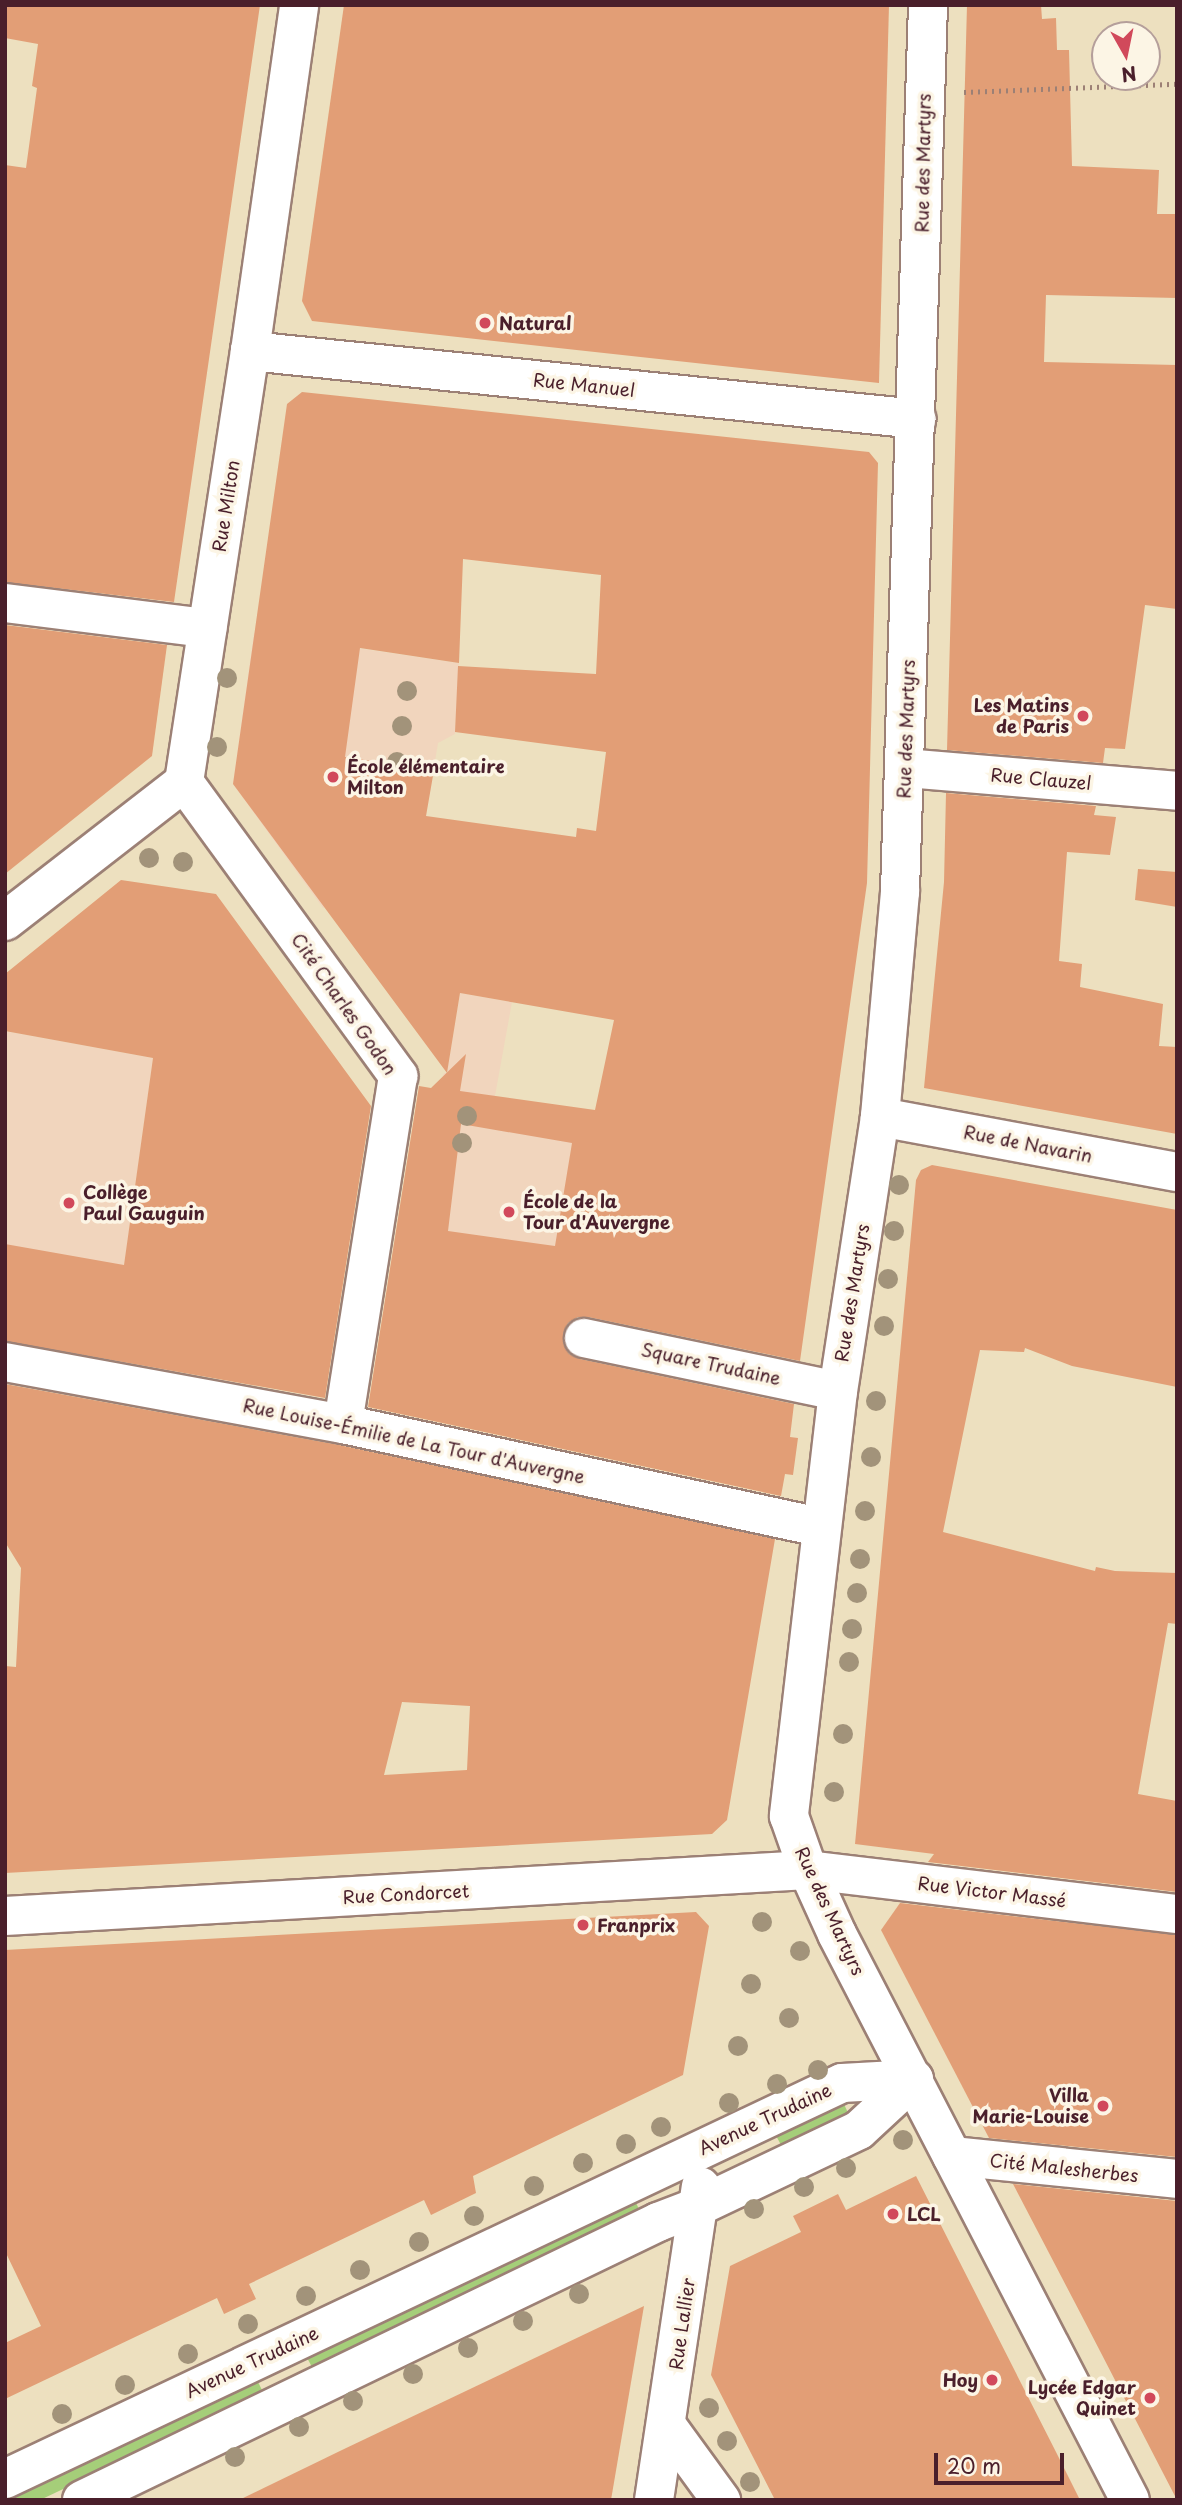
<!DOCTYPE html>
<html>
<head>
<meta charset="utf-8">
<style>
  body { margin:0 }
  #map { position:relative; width:1182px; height:2505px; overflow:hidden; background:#ede0bf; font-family:"Playpen Sans",sans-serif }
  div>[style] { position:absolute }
  .built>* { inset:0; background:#f1d5bd }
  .green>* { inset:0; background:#a5ce79 }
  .building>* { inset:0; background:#e29e76 }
  .path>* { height:4.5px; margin-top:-2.25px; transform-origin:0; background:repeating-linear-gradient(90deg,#9c8075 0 2px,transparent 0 7px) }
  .roads { filter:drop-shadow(2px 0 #9c8075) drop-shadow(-2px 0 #9c8075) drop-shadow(0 2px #9c8075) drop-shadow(0 -2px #9c8075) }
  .minor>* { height:38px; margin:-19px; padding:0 19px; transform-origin:19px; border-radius:19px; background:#fff }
  .trees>* { width:20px; height:20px; margin:-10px; border-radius:50%; background:#a2937a }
  .dots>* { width:19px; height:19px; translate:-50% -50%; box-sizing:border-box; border:4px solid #fcf5e5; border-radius:50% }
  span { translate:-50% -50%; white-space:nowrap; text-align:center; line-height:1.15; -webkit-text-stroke:7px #fcf5e5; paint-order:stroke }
  .street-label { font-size:18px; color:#4a1f2b }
  .poi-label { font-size:18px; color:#4a1f2b; font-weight:700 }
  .left { translate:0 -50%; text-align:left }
  .right { translate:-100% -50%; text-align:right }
  .frame { position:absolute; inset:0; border:7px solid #4a1f2b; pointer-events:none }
  .north { position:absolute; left:1091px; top:21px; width:70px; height:70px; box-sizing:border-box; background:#fcf5e5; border:2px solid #b59f9b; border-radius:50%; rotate:171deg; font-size:19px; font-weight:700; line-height:28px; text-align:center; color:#4a1f2b }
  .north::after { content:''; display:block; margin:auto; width:24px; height:32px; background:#d1495b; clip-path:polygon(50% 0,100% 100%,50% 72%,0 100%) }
  .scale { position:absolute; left:934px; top:2453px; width:130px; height:32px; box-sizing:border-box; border:4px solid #4a1f2b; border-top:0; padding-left:9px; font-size:21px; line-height:24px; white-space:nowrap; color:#4a1f2b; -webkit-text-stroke:5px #fcf5e5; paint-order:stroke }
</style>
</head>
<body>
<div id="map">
  <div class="built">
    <div style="clip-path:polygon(254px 633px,459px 663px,455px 734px,438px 743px,426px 816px,356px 885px,323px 908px,233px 784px)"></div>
    <div style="clip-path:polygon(460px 993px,512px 1002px,495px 1096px,572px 1143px,536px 1394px,415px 1411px,440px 1086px,444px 1073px,447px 1073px)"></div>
    <div style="clip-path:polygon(5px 1031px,153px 1058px,113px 1347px,5px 1328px)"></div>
  </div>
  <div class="green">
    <div style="clip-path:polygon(840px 2095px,848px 2113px,781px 2145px,772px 2128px)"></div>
    <div style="clip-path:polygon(632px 2195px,641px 2213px,313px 2369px,304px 2352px)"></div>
    <div style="clip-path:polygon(255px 2376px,264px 2394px,40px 2500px,5px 2500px,5px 2494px)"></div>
  </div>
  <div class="building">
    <div style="clip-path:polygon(5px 5px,260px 5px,174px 602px,5px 582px,5px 165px,26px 168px,37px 88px,32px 86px,38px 44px,5px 38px)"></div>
    <div style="clip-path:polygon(344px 5px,889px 5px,879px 383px,312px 321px,302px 301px)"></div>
    <div style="clip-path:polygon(967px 5px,1041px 5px,1042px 19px,1056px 18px,1057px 50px,1069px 50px,1072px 166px,1159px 170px,1157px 214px,1177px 214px,1177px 298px,1046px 295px,1044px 362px,1177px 365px,1177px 609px,1145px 605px,1125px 749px,1105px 748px,1103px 763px,947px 750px)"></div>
    <div style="clip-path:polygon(evenodd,302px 392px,869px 452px,878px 463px,867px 883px,800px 1361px,588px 1317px,578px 1317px,568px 1323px,563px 1334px,564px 1345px,569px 1354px,580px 1359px,794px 1404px,790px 1437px,798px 1438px,793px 1475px,785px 1474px,781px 1496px,368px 1407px,419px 1086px,431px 1088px,466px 1054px,460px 1091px,595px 1110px,614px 1020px,460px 993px,447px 1073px,233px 784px,287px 404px,302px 392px,463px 559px,601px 575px,596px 674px,458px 666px,455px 732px,606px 752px,596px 831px,577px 828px,576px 837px,426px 816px,434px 770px,345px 757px,360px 648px,459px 663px,463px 559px,302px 392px,461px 1124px,572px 1143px,555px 1246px,448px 1231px,461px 1124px)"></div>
    <div style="clip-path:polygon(5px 625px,167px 645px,152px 756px,5px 874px)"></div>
    <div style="clip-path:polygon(946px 793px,1096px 806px,1094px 815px,1116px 817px,1110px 855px,1067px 852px,1059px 961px,1082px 964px,1080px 987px,1163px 1004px,1159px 1046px,1177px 1047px,1177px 1134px,924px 1088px,944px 882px)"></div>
    <div style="clip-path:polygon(1138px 869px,1177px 872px,1177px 907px,1135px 900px)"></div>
    <div style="clip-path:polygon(121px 880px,216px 894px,371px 1106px,325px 1398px,5px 1341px,5px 1244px,124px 1265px,153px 1058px,5px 1031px,5px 974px)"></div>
    <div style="clip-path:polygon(932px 1165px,1177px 1210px,1177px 1387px,1072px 1366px,1025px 1348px,1024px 1352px,980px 1350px,943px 1532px,1095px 1571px,1096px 1567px,1115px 1571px,1177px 1573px,1177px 1624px,1168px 1623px,1138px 1794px,1177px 1801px,1177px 1892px,928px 1862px,934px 1854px,855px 1844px,916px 1180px,921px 1170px)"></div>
    <div style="clip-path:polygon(evenodd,5px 1384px,339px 1445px,775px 1539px,727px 1820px,712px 1834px,5px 1873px,5px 1666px,16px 1667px,21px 1568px,5px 1542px,5px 1384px,402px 1702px,470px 1706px,467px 1770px,384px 1775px,402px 1702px)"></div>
    <div style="clip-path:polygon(900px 1903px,1177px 1935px,1177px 2157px,989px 2138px,881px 1930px)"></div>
    <div style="clip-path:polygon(696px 1912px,709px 1926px,683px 2075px,473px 2176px,476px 2193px,431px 2215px,424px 2200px,249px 2284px,256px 2299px,224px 2314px,217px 2298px,5px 2399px,5px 2343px,41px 2326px,5px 2251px,5px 1950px)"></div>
    <div style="clip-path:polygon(916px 2176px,1056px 2452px,1080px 2500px,775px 2500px,711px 2375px,730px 2266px,801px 2232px,793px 2216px,838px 2194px,846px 2210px)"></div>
    <div style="clip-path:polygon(1013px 2184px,1177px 2201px,1177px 2500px,1085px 2322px)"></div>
    <div style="clip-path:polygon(644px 2306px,611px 2500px,239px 2500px,342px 2450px)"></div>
  </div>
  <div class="path">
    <div style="left:964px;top:92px;width:213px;rotate:-2.2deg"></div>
  </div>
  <div class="roads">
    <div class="minor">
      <div style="left:928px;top:5px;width:887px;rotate:91.81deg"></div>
      <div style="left:900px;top:892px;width:226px;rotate:95.1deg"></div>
      <div style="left:880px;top:1117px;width:277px;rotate:98.7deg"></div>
      <div style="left:838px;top:1391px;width:428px;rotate:96.6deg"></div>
      <div style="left:789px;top:1816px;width:57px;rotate:70.6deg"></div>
      <div style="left:808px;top:1870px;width:70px;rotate:65.6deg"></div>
      <div style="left:837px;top:1934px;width:637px;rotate:62.63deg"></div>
      <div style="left:250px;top:351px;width:670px;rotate:5.82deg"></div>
      <div style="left:5px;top:603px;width:204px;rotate:7.1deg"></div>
      <div style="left:905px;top:768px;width:273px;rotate:4.8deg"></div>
      <div style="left:184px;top:782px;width:364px;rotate:53.9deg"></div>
      <div style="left:398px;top:1076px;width:352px;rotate:99deg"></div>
      <div style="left:5px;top:921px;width:227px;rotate:-37.8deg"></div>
      <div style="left:184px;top:782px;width:436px;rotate:-81.3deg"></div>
      <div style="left:250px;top:351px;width:349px;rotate:-81.9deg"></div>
      <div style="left:880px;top:1117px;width:302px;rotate:10.5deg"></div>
      <div style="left:584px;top:1338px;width:259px;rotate:11.8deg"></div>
      <div style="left:5px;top:1362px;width:344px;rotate:10.4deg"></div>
      <div style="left:343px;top:1424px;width:489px;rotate:12.2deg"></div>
      <div style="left:5px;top:1916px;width:804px;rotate:-3.28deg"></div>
      <div style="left:808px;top:1870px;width:372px;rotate:6.8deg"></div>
      <div style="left:952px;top:2156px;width:226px;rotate:5.8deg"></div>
      <div style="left:667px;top:2426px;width:92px;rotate:53.9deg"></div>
      <div style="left:5px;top:2479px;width:926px;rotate:-25.32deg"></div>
      <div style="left:842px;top:2083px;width:72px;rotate:-3.2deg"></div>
      <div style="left:82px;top:2500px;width:640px;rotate:-25.76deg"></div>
      <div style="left:658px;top:2222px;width:42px;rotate:-21deg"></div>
      <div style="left:697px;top:2207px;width:179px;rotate:-25.4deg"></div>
      <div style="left:859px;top:2130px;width:75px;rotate:-42.8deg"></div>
      <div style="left:654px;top:2500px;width:317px;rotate:-81.5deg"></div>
    </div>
  </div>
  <div class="trees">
    <div style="left:227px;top:678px"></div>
    <div style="left:407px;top:691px"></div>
    <div style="left:402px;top:726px"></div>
    <div style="left:217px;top:747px"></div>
    <div style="left:397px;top:762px"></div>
    <div style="left:149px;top:858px"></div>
    <div style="left:183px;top:862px"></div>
    <div style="left:467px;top:1116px"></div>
    <div style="left:462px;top:1143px"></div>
    <div style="left:899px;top:1185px"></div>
    <div style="left:894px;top:1231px"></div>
    <div style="left:888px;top:1279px"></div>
    <div style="left:884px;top:1326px"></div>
    <div style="left:876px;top:1401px"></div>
    <div style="left:871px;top:1457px"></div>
    <div style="left:865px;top:1511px"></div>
    <div style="left:860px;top:1559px"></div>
    <div style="left:857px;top:1593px"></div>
    <div style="left:852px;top:1629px"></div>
    <div style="left:849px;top:1662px"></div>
    <div style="left:843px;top:1734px"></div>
    <div style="left:834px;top:1792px"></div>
    <div style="left:762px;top:1922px"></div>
    <div style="left:800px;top:1951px"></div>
    <div style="left:751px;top:1984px"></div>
    <div style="left:789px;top:2018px"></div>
    <div style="left:738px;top:2046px"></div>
    <div style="left:818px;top:2070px"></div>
    <div style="left:777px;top:2084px"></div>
    <div style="left:729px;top:2103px"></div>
    <div style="left:661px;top:2127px"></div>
    <div style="left:903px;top:2140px"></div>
    <div style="left:626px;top:2144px"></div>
    <div style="left:583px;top:2163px"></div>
    <div style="left:846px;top:2168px"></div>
    <div style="left:534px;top:2186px"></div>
    <div style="left:804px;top:2187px"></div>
    <div style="left:754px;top:2209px"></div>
    <div style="left:474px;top:2216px"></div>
    <div style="left:419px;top:2242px"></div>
    <div style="left:360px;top:2270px"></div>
    <div style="left:579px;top:2294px"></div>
    <div style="left:306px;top:2296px"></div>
    <div style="left:523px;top:2321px"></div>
    <div style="left:248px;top:2324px"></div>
    <div style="left:468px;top:2348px"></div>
    <div style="left:188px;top:2354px"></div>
    <div style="left:413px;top:2374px"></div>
    <div style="left:125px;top:2385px"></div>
    <div style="left:353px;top:2401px"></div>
    <div style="left:709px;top:2408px"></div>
    <div style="left:62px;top:2414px"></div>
    <div style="left:299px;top:2427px"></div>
    <div style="left:727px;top:2441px"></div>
    <div style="left:235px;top:2457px"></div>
    <div style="left:750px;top:2482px"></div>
  </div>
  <div class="dots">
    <div style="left:485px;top:323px;background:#d1495b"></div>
    <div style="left:1083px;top:716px;background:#d1495b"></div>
    <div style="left:333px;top:777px;background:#d1495b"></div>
    <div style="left:69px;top:1203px;background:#d1495b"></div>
    <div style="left:509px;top:1212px;background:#d1495b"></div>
    <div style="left:583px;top:1925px;background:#d1495b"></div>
    <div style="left:1103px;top:2106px;background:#d1495b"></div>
    <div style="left:893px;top:2214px;background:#d1495b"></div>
    <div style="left:992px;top:2380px;background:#d1495b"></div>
    <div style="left:1150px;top:2398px;background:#d1495b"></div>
  </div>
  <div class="street-label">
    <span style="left:923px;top:163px;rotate:-89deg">Rue des Martyrs</span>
    <span style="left:584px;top:385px;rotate:6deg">Rue Manuel</span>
    <span style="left:226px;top:506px;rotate:-81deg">Rue Milton</span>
    <span style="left:906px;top:729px;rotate:-88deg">Rue des Martyrs</span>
    <span style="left:1041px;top:779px;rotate:5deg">Rue Clauzel</span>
    <span style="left:344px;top:1004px;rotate:55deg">Cité Charles Godon</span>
    <span style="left:1028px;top:1144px;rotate:11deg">Rue de Navarin</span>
    <span style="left:852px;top:1293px;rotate:-81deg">Rue des Martyrs</span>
    <span style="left:711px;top:1364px;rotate:12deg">Square Trudaine</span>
    <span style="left:414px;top:1441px;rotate:12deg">Rue Louise-Émilie de La Tour d'Auvergne</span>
    <span style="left:992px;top:1892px;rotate:7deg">Rue Victor Massé</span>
    <span style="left:406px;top:1894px;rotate:-3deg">Rue Condorcet</span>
    <span style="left:830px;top:1911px;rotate:65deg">Rue des Martyrs</span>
    <span style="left:765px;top:2119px;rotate:-25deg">Avenue Trudaine</span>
    <span style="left:1064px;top:2168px;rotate:6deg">Cité Malesherbes</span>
    <span style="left:682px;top:2324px;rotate:-82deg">Rue Lallier</span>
    <span style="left:252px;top:2362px;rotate:-25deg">Avenue Trudaine</span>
  </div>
  <div class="poi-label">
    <span class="left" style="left:499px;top:323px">Natural</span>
    <span class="right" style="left:1069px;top:716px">Les Matins<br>de Paris</span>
    <span class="left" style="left:347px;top:777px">École élémentaire<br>Milton</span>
    <span class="left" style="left:83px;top:1203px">Collège<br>Paul Gauguin</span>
    <span class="left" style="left:523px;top:1212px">École de la<br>Tour d'Auvergne</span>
    <span class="left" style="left:597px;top:1925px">Franprix</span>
    <span class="right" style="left:1089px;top:2106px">Villa<br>Marie-Louise</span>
    <span class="left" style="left:907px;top:2214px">LCL</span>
    <span class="right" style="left:978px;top:2380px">Hoy</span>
    <span class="right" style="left:1136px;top:2398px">Lycée Edgar<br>Quinet</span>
  </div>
  <div class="frame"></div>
  <div class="north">N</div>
  <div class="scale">20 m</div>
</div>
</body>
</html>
